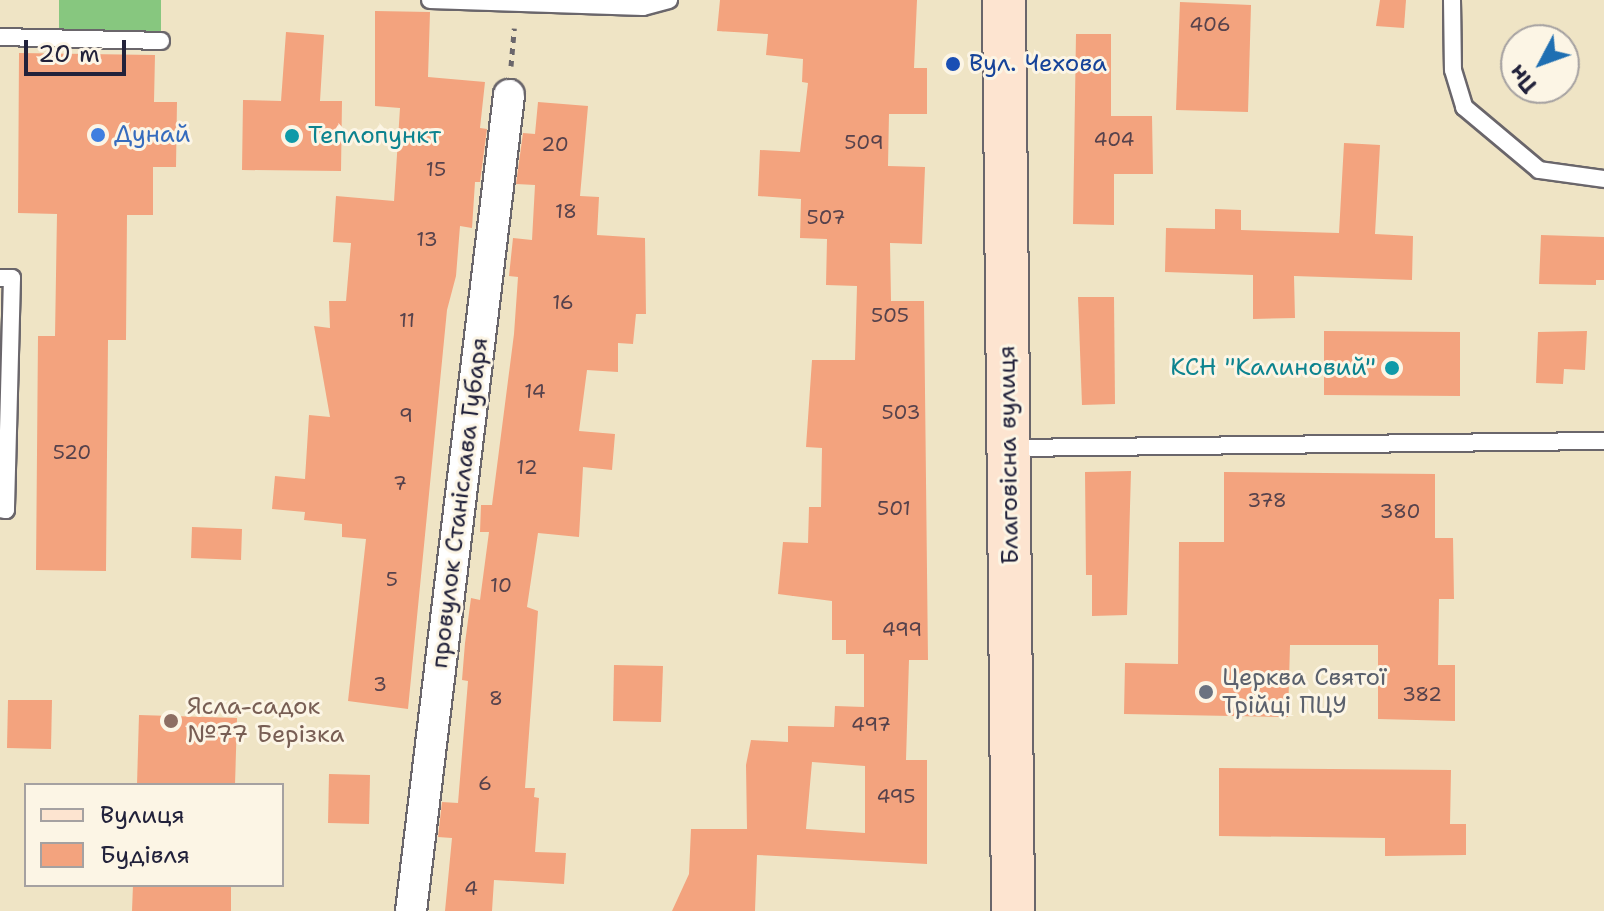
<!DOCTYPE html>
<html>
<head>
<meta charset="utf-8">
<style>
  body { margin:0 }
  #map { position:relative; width:1604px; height:911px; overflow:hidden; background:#efe4c5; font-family:"Shantell Sans",sans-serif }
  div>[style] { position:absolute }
  .green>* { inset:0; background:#87c77f }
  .building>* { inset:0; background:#f3a37e }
  .path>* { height:5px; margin-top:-2.5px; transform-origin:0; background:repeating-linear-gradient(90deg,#6a666b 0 6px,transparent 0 12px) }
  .roads { filter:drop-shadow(2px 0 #6a666b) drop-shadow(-2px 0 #6a666b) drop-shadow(0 2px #6a666b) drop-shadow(0 -2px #6a666b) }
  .lane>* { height:16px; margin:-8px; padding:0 8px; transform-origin:8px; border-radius:8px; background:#fff }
  .street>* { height:30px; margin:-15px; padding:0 15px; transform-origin:15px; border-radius:15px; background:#fff }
  .secondary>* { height:42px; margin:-21px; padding:0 21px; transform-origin:21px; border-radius:21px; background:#fde4d0 }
  .dots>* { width:22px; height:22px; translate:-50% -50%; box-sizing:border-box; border:4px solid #fcf5e5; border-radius:50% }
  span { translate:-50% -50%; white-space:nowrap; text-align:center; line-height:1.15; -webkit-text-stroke:6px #fcf5e5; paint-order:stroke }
  .number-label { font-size:20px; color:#56424c }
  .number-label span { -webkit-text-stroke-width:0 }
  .transit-label { font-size:24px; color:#164399 }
  .left { translate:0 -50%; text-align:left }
  .shop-label { font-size:24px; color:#366cbe }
  .culture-label { font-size:24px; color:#0d838f }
  .right { translate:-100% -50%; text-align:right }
  .street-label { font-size:24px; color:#22223b }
  .worship-label { font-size:24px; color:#5b616d }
  .education-label { font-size:24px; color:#785e54 }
  .legend { position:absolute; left:24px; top:783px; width:260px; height:104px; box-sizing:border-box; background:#fcf5e5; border:2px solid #a5a1a1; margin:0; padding:10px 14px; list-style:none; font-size:24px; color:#22223b }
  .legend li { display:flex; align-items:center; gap:16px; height:40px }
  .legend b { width:40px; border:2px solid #a5a1a1 }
  .north { position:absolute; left:1500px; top:24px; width:80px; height:80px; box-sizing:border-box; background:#fcf5e5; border:2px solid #a5a1a1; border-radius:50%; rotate:229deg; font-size:22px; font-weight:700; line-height:32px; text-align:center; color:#22223b }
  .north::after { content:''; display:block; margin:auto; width:28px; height:36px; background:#1f6fb2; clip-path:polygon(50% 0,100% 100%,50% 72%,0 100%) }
  .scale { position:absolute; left:24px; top:40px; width:102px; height:36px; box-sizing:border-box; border:4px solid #22223b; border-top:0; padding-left:10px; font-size:24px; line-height:28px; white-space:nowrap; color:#22223b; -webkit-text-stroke:6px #fcf5e5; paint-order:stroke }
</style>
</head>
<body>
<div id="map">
  <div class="green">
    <div style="clip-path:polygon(59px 0,161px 0,161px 41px,59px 41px)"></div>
  </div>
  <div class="building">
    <div style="clip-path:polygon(evenodd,720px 0,917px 0,914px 68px,927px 68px,927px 114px,889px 114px,888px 166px,925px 167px,922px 244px,890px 243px,891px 301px,924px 301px,928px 660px,909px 660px,906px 760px,927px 760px,927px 864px,757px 855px,755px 911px,672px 911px,689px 874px,691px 829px,747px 829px,746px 765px,751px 740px,788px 742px,788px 726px,834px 727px,835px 706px,864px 707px,864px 654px,846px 654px,846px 640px,832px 640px,832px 601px,778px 594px,783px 542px,808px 543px,809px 507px,821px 507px,822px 448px,806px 447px,812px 360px,855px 360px,857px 286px,826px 285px,827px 239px,800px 238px,801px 199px,758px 196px,760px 150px,800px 152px,808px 83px,802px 82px,803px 59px,766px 55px,768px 34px,717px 31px,720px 0,812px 762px,865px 766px,865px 833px,806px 829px,812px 762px)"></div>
    <div style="clip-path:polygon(1380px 0,1406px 0,1404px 28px,1376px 26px)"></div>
    <div style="clip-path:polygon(1180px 2px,1251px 5px,1248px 112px,1176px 110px)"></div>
    <div style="clip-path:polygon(375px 11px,430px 12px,428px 77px,485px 82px,480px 128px,487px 129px,480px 182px,475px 182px,472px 228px,460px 226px,456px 276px,447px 310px,408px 709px,348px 701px,366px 539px,342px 537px,342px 524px,304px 520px,305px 512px,272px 509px,275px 476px,305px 479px,309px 415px,330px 417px,314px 326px,330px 328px,329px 301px,346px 301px,351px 243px,333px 242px,336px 196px,394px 201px,400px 108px,375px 106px)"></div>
    <div style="clip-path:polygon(286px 32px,324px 35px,320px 101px,342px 101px,341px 171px,242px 170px,243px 100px,281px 101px)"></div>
    <div style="clip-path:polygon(1076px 34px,1111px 34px,1111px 116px,1152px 116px,1153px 174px,1114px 174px,1114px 225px,1073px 224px)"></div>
    <div style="clip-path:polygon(19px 53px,155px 55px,154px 102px,177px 102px,176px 167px,153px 167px,153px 215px,127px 215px,126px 340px,108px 340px,106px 571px,36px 570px,38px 336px,55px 336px,57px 214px,18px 213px)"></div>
    <div style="clip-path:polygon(538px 102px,588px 106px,580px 196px,599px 197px,597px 235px,645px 238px,646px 314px,636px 314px,633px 344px,618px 343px,618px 372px,587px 370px,579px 431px,615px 434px,612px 470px,583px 467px,579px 537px,538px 533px,527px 607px,538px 611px,525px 788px,535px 788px,534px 797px,539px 798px,535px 852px,566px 853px,564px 884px,494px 880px,492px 911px,445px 911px,452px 838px,438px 837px,442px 802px,458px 803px,468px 681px,462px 680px,465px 643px,471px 598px,480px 600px,489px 532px,480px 532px,481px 505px,492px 505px,514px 334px,518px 277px,509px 276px,513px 238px,532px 240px,535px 185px,516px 184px,523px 133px,535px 134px)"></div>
    <div style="clip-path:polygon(1344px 143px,1380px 145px,1375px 234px,1413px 236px,1412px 280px,1294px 276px,1295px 318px,1253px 319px,1253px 275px,1165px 272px,1166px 228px,1215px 229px,1215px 209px,1241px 210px,1241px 230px,1339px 233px)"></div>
    <div style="clip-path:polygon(1541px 235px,1604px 237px,1604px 280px,1596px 280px,1596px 285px,1539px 284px)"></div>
    <div style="clip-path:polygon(1078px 297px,1114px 297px,1115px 404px,1082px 405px)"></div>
    <div style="clip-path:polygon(1324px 331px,1460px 332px,1460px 396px,1324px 395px)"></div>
    <div style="clip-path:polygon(1587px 331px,1585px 370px,1564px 369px,1563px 384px,1536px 383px,1538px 332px)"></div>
    <div style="clip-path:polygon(1131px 471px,1127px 615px,1092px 616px,1092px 575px,1086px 575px,1085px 472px)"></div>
    <div style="clip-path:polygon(1224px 472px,1435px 474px,1435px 538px,1453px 538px,1454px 599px,1439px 599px,1438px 665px,1455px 665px,1455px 721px,1378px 719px,1378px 645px,1290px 645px,1288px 717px,1124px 714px,1125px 663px,1178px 664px,1179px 542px,1224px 542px)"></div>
    <div style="clip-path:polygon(192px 527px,242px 529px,241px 560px,191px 558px)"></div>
    <div style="clip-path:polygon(614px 665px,663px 666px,661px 722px,613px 721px)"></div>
    <div style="clip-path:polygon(8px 700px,52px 700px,51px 749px,7px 748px)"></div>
    <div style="clip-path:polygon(139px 715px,237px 718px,235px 785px,137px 785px)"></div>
    <div style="clip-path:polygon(1219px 768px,1451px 770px,1450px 824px,1466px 824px,1466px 855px,1385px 856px,1385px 838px,1219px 836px)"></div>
    <div style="clip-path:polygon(329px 774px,370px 775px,369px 824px,328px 823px)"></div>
    <div style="clip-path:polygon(133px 885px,231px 885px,231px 911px,132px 911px)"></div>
  </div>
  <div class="path">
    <div style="left:511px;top:66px;width:38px;rotate:-85deg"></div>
  </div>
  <div class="roads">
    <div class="lane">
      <div style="left:430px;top:0;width:213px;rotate:1.9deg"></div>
      <div style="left:643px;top:7px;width:27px;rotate:-15deg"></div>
      <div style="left:1452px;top:0;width:70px;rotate:89.2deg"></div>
      <div style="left:1453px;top:70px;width:39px;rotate:73deg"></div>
      <div style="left:1464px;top:107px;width:98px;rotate:40deg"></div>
      <div style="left:1539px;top:170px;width:66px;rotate:7.9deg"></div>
      <div style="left:0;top:37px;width:161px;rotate:1.4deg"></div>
      <div style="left:0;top:278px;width:12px"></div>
      <div style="left:12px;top:278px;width:232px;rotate:91.5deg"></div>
      <div style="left:6px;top:510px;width:6px;rotate:-171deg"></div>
      <div style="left:1011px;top:448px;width:593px;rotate:-0.68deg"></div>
    </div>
    <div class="street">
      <div style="left:411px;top:911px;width:822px;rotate:-83.15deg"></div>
    </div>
    <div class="secondary">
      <div style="left:1004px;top:0;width:911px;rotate:89.43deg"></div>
    </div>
  </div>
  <div class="dots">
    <div style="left:953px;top:64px;background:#1a4fb4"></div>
    <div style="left:98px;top:135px;background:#3f7fe0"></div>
    <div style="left:292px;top:136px;background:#0f9aa8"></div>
    <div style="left:1392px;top:368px;background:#0f9aa8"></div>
    <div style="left:1206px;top:692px;background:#6b7280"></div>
    <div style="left:171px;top:721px;background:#8d6e63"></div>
  </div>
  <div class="number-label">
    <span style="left:1210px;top:24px">406</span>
    <span style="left:1114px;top:139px">404</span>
    <span style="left:864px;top:142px">509</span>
    <span style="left:555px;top:144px">20</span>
    <span style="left:436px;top:169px">15</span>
    <span style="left:566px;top:211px">18</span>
    <span style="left:826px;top:217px">507</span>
    <span style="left:427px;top:239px">13</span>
    <span style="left:563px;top:302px">16</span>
    <span style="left:890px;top:315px">505</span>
    <span style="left:407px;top:320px">11</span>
    <span style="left:535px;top:391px">14</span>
    <span style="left:901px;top:412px">503</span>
    <span style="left:406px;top:415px">9</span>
    <span style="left:72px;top:452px">520</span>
    <span style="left:527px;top:467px">12</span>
    <span style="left:400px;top:483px">7</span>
    <span style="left:1267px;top:500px">378</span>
    <span style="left:894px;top:508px">501</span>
    <span style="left:1400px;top:511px">380</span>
    <span style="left:392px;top:579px">5</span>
    <span style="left:501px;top:585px">10</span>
    <span style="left:902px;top:629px">499</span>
    <span style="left:380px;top:684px">3</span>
    <span style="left:1422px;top:694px">382</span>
    <span style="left:496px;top:698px">8</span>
    <span style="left:871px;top:724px">497</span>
    <span style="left:485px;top:783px">6</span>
    <span style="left:896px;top:796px">495</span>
    <span style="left:471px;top:888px">4</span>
  </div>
  <div class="transit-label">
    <span class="left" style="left:969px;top:64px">Вул. Чехова</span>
  </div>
  <div class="shop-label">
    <span class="left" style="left:114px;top:135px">Дунай</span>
  </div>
  <div class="culture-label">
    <span class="left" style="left:308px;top:136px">Теплопункт</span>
    <span class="right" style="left:1376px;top:368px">КСН "Калиновий"</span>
  </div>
  <div class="street-label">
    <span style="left:1009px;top:455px;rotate:-91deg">Благовісна вулиця</span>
    <span style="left:460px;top:503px;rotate:-83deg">провулок Станіслава Губаря</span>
  </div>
  <div class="worship-label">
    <span class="left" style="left:1222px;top:692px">Церква Святої<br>Трійці ПЦУ</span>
  </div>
  <div class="education-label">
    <span class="left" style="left:187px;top:721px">Ясла-садок<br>№77 Берізка</span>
  </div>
  <ul class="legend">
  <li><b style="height:10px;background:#fde4d0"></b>Вулиця</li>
  <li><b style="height:22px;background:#f3a37e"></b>Будівля</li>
  </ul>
  <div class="north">Пн</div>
  <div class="scale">20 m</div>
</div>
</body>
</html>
